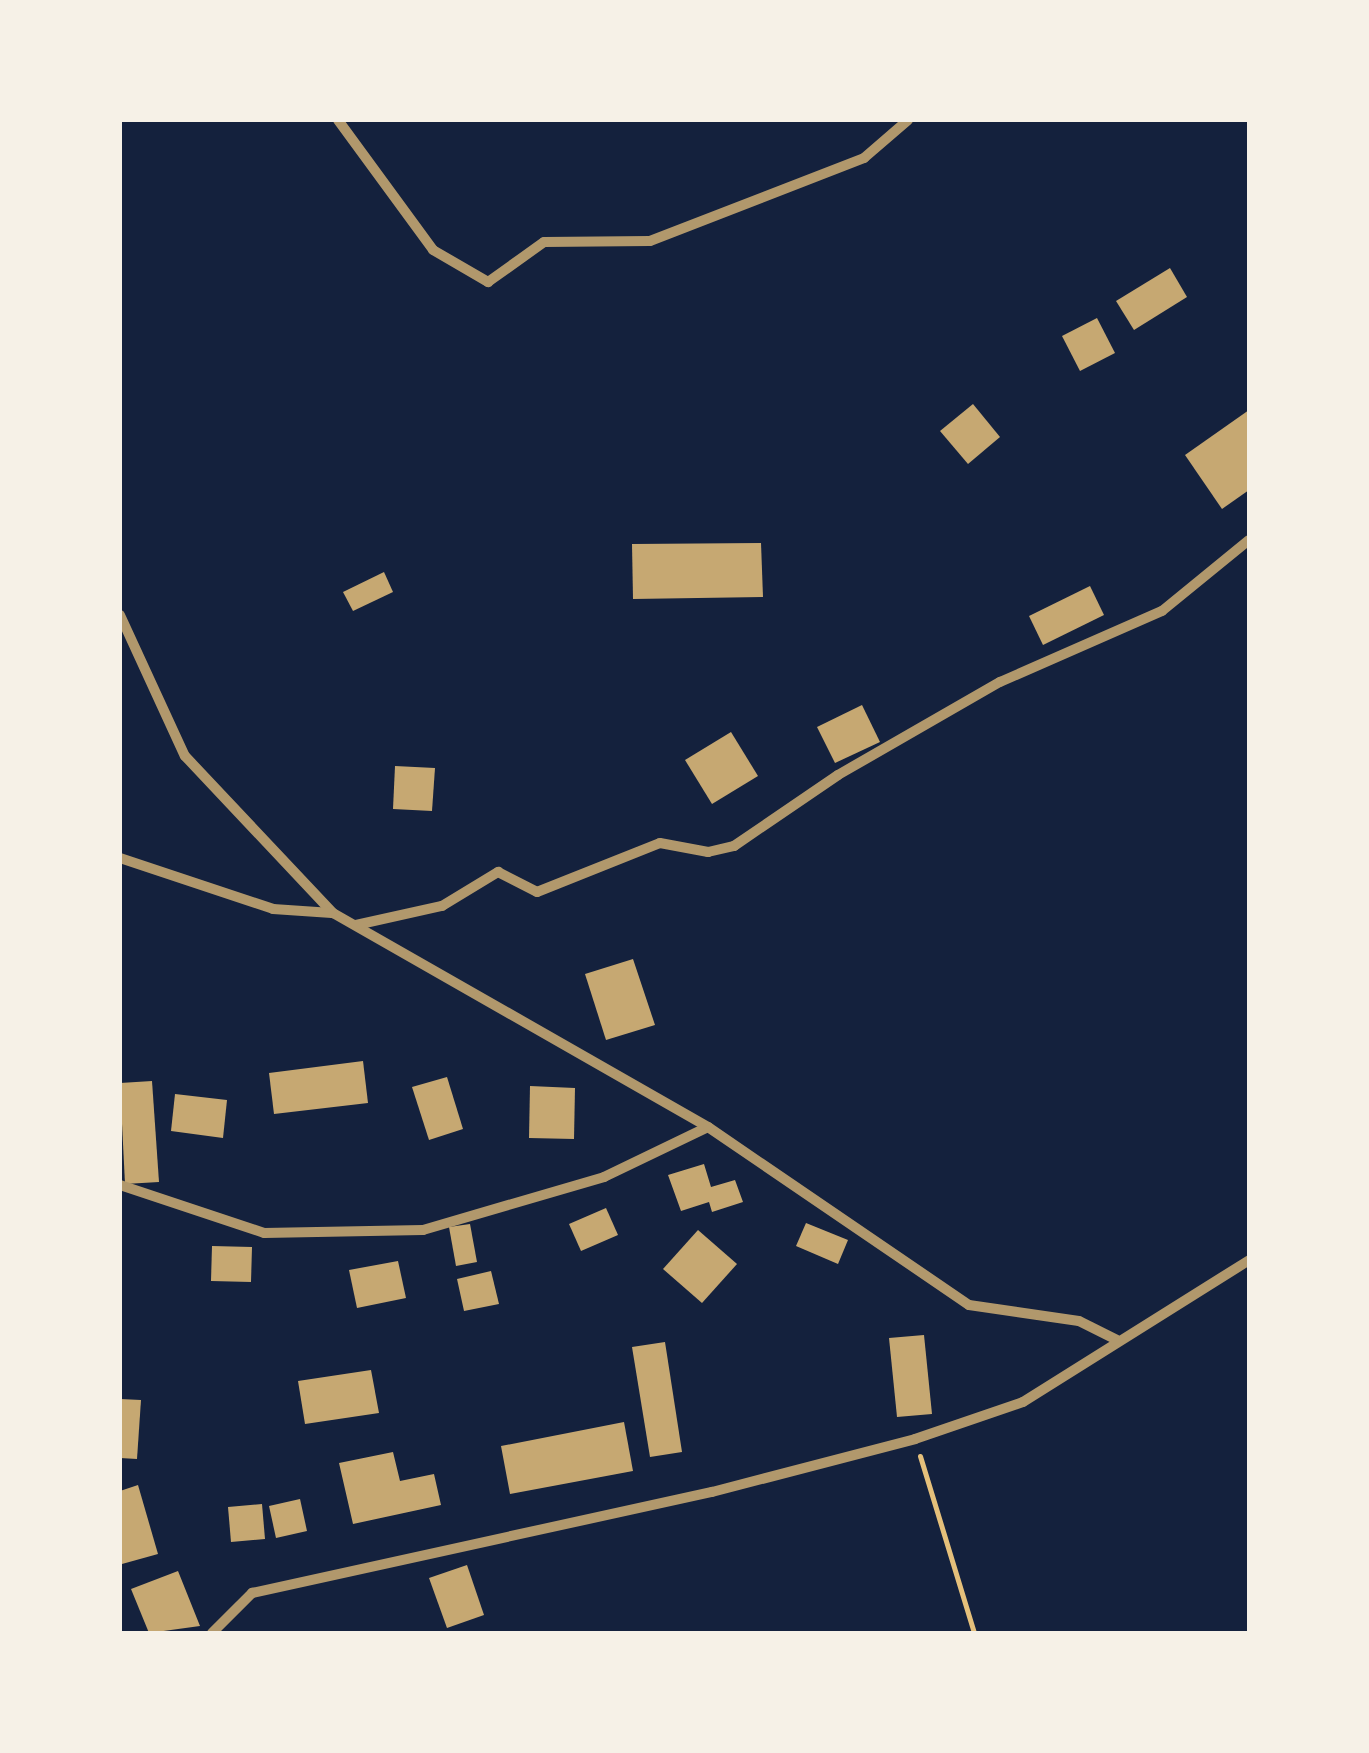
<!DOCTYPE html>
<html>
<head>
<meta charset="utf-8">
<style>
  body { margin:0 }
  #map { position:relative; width:1369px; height:1753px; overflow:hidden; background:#14213d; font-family:Helvetica,sans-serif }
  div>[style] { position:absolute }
  .building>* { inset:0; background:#c6a872 }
  .path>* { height:5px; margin:-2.5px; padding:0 2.5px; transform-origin:2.5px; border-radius:2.5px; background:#e5c07b }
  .minor>* { height:10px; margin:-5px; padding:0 5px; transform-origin:5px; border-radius:5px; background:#b1986c }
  span { translate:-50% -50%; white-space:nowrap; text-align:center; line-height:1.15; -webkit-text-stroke:10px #f6f1e7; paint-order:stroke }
  .frame { position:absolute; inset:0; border:122px solid #f6f1e7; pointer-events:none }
</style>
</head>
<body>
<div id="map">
  <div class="building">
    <div style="clip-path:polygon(1170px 268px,1187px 297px,1134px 330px,1116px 301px)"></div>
    <div style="clip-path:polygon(1097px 318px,1115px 353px,1080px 371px,1062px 336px)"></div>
    <div style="clip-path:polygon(973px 404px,1000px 437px,968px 464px,940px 431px)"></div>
    <div style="clip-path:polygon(1249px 410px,1249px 490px,1222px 509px,1185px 455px)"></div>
    <div style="clip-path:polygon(761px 543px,763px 597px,633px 599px,632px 544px)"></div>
    <div style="clip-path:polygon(384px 572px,393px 592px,353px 611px,343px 592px)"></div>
    <div style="clip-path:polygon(1090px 586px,1104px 615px,1043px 645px,1029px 616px)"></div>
    <div style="clip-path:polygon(862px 705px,880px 742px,835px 763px,817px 727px)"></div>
    <div style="clip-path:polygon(731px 732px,758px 776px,712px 804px,685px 760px)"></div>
    <div style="clip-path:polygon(395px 766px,435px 768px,432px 811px,393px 809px)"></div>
    <div style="clip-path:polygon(633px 959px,655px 1025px,606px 1040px,585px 974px)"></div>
    <div style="clip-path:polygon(363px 1061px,368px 1103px,274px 1114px,269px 1073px)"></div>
    <div style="clip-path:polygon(447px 1077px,463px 1129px,429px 1140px,412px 1087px)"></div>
    <div style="clip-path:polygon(152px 1081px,159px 1182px,125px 1184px,120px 1083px)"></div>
    <div style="clip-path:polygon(530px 1086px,575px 1088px,574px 1139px,529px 1138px)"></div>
    <div style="clip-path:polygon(175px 1094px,227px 1100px,223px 1138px,171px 1131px)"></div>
    <div style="clip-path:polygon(704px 1164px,711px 1187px,735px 1180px,743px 1202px,712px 1212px,709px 1202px,681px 1211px,668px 1175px)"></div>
    <div style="clip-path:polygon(606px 1208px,618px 1235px,581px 1251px,569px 1224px)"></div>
    <div style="clip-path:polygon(806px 1223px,848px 1240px,838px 1264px,796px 1246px)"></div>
    <div style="clip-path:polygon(470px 1224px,477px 1262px,456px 1266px,449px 1227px)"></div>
    <div style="clip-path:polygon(698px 1230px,737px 1264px,702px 1303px,663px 1269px)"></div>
    <div style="clip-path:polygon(212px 1246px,252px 1247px,251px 1282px,211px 1281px)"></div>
    <div style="clip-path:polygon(398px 1261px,406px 1298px,357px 1308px,349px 1270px)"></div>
    <div style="clip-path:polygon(491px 1271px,499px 1304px,464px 1311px,457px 1279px)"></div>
    <div style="clip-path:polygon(924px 1335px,932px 1414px,897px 1417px,889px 1338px)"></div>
    <div style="clip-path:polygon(665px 1342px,682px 1452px,650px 1457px,632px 1347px)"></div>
    <div style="clip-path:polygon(371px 1370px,379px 1413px,305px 1424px,298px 1381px)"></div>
    <div style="clip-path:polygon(120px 1399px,141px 1400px,137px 1459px,120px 1458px)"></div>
    <div style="clip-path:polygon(624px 1422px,633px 1471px,510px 1494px,501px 1446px)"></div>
    <div style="clip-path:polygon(393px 1452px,400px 1481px,434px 1474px,441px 1505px,353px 1524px,339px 1463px)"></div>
    <div style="clip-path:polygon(138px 1485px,158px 1554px,122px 1564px,120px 1491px)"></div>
    <div style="clip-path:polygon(300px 1499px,307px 1531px,276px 1538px,269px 1506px)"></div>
    <div style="clip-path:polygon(262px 1504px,265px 1539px,231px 1542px,228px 1507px)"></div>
    <div style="clip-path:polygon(467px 1565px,484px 1615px,447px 1628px,429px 1578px)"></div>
    <div style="clip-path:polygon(178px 1571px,200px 1626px,149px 1633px,131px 1589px)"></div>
  </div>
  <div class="path">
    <div style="left:920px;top:1456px;width:185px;rotate:73deg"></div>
  </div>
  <div class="minor">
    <div style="left:338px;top:120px;width:161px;rotate:53.8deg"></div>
    <div style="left:433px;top:250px;width:64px;rotate:30.2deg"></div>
    <div style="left:488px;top:282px;width:69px;rotate:-35.5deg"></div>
    <div style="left:544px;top:242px;width:106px;rotate:-0.5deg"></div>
    <div style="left:650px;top:241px;width:230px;rotate:-21.2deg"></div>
    <div style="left:864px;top:158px;width:58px;rotate:-40.8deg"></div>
    <div style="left:120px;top:615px;width:155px;rotate:65.3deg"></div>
    <div style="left:185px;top:756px;width:216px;rotate:46.7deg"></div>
    <div style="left:333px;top:913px;width:432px;rotate:29.7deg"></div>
    <div style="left:120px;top:858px;width:161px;rotate:18.4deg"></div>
    <div style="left:273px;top:909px;width:59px;rotate:3.9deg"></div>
    <div style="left:356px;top:925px;width:88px;rotate:-12.5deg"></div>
    <div style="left:442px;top:906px;width:66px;rotate:-31.3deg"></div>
    <div style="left:498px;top:872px;width:44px;rotate:27.1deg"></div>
    <div style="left:537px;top:892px;width:132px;rotate:-21.7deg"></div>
    <div style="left:660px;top:843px;width:49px;rotate:10.6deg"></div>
    <div style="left:708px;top:852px;width:27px;rotate:-13deg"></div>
    <div style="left:734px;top:846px;width:126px;rotate:-34.3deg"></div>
    <div style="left:838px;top:775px;width:187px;rotate:-29.9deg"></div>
    <div style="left:1000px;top:682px;width:177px;rotate:-23.7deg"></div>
    <div style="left:1162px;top:611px;width:112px;rotate:-39.2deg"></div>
    <div style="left:120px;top:1185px;width:152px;rotate:18.4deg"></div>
    <div style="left:264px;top:1233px;width:159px;rotate:-1.1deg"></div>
    <div style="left:423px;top:1230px;width:189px;rotate:-16.3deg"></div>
    <div style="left:604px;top:1177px;width:115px;rotate:-25.7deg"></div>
    <div style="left:708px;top:1127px;width:316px;rotate:34.3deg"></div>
    <div style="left:969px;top:1305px;width:111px;rotate:8.3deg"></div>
    <div style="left:1079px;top:1321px;width:42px;rotate:26.6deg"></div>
    <div style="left:212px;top:1633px;width:57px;rotate:-45deg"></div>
    <div style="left:252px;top:1593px;width:471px;rotate:-12.4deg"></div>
    <div style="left:712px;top:1492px;width:210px;rotate:-14.6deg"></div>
    <div style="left:915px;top:1439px;width:114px;rotate:-18.9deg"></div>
    <div style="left:1023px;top:1402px;width:267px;rotate:-32.1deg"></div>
  </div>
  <div class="frame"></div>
</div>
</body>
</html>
